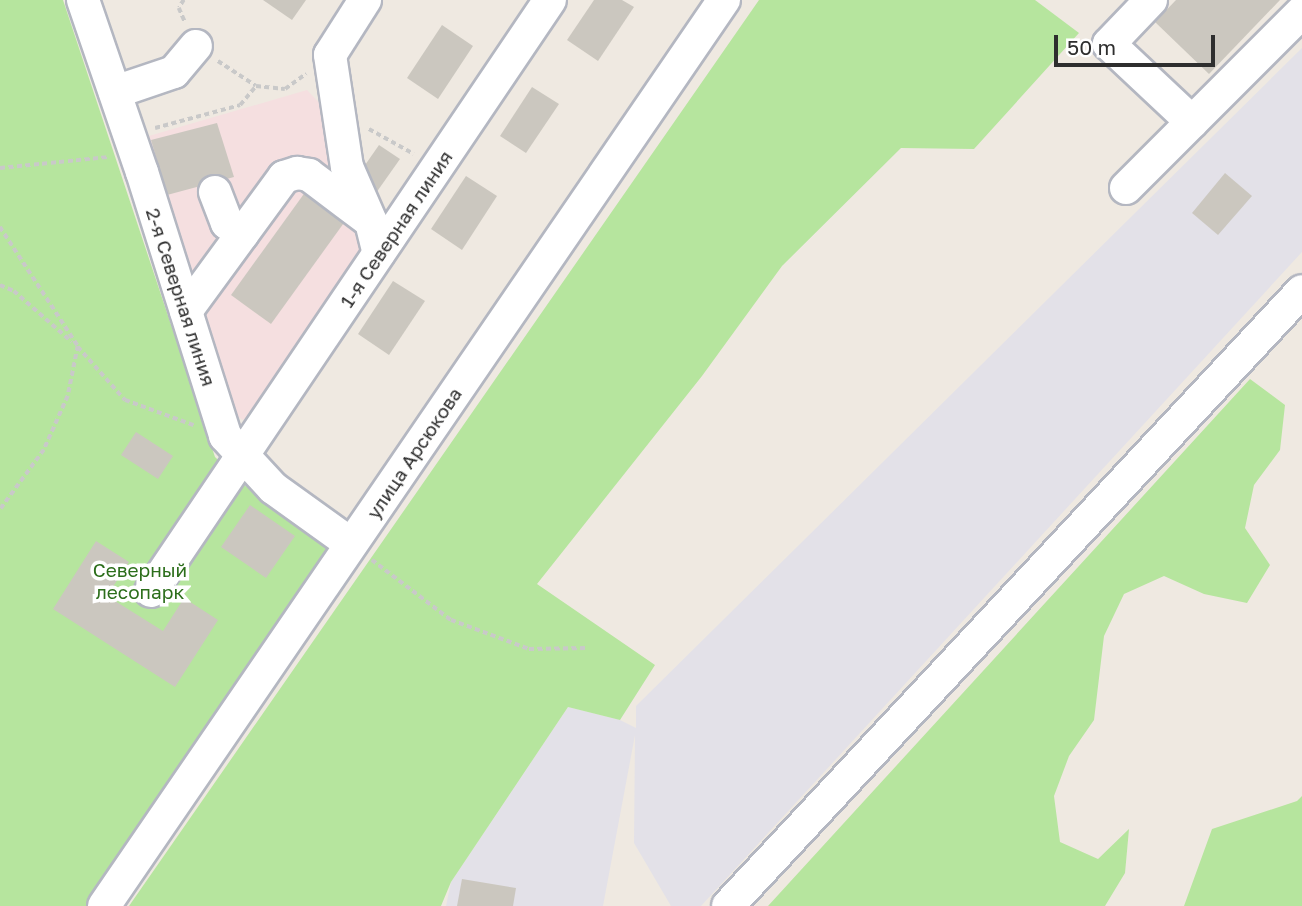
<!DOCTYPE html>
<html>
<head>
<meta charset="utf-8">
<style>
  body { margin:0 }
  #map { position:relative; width:1302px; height:906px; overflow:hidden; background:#efe9e1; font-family:"Golos Text",sans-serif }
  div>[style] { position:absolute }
  .industrial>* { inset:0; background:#e3e1e8 }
  .medical>* { inset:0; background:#f5dfe0 }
  .green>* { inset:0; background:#b6e59e }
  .building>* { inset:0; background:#cbc7bf }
  .path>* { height:3.5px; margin-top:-1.75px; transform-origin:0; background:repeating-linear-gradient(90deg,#c9c9c9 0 5px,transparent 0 8.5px) }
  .roads { filter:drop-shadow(2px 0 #b4b7c1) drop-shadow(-2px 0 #b4b7c1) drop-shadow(0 2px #b4b7c1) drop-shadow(0 -2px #b4b7c1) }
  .minor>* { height:32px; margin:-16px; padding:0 16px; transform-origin:16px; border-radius:16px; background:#fff }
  span { translate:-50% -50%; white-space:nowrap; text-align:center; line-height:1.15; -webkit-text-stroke:7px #fff; paint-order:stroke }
  .street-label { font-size:19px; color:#2e2e2e }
  .park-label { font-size:19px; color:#2c6e1b }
  .scale { position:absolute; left:1054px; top:35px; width:161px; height:32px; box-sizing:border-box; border:4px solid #2e2e2e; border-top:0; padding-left:9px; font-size:21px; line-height:24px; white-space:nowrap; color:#2e2e2e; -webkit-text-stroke:5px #fff; paint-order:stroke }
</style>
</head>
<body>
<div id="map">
  <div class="industrial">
    <div style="clip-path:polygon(1302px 48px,1302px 252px,701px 906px,671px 906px,634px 843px,635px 735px,603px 906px,446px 906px,451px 882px,568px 707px,620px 720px,636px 728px,636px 706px)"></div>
  </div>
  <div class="medical">
    <div style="clip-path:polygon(307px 90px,328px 112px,367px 242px,251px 413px,243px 420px,235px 415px,142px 138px)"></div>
  </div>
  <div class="green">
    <div style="clip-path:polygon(0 0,63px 0,215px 457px,244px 485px,332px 547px,91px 906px,0 906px)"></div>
    <div style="clip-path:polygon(759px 0,1035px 0,1079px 33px,974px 149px,901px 148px,782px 266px,702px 376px,537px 584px,655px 665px,620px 720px,568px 707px,451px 882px,441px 906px,129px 906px)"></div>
    <div style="clip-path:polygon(1250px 379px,1285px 405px,1280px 450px,1254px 485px,1245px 528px,1270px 565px,1247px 603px,1204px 594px,1164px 576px,1124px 594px,1104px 636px,1094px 720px,1069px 756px,1054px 796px,1060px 842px,1098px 859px,1129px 829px,1125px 873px,1105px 906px,768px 906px)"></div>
    <div style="clip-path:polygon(1302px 796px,1302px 906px,1184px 906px,1212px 829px,1297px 801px)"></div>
  </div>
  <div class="building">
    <div style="clip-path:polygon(263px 0,306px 0,292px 20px)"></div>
    <div style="clip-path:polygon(594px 0,622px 0,634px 7px,598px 61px,567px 40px)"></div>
    <div style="clip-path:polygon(1176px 0,1280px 0,1209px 74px,1155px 22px)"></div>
    <div style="clip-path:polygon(442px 25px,473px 46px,438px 99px,407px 78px)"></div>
    <div style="clip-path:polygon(532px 87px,559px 104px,526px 153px,500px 136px)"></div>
    <div style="clip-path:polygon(217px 123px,234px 177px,167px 195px,151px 140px)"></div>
    <div style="clip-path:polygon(379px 145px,400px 159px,376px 193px,356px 178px)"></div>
    <div style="clip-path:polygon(1225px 173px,1252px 196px,1218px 235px,1192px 213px)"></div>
    <div style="clip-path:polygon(466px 176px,497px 196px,462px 250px,431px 229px)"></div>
    <div style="clip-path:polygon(306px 191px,346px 220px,271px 324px,231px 295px)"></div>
    <div style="clip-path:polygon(393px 281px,425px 301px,389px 355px,358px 334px)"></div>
    <div style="clip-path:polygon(136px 432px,173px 456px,158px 479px,121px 455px)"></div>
    <div style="clip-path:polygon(250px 505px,295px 536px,266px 578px,221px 547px)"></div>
    <div style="clip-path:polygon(96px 541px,129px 562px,107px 596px,163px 631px,184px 598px,218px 620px,175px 687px,53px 609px)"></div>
    <div style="clip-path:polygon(462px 879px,516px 888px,513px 906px,457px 906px)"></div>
  </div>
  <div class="path">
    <div style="left:184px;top:0;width:9px;rotate:122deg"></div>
    <div style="left:179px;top:8px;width:15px;rotate:67deg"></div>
    <div style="left:218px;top:61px;width:45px;rotate:33.3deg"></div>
    <div style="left:256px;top:86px;width:29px;rotate:6deg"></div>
    <div style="left:285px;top:89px;width:26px;rotate:-36deg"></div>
    <div style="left:155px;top:128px;width:88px;rotate:-15.1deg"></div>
    <div style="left:240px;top:105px;width:25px;rotate:-50deg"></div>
    <div style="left:369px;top:129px;width:51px;rotate:29.1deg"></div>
    <div style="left:0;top:168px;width:110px;rotate:-5.8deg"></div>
    <div style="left:0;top:227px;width:142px;rotate:56.8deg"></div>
    <div style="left:78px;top:346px;width:51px;rotate:101.3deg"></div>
    <div style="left:68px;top:396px;width:59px;rotate:114deg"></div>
    <div style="left:44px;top:450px;width:74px;rotate:126.3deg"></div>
    <div style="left:0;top:285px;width:15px;rotate:23deg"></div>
    <div style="left:14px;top:291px;width:77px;rotate:41.3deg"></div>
    <div style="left:78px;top:347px;width:71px;rotate:48.4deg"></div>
    <div style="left:125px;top:400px;width:76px;rotate:20.1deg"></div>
    <div style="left:372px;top:560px;width:99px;rotate:37.2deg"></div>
    <div style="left:451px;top:620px;width:83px;rotate:20.4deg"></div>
    <div style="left:529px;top:649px;width:57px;rotate:-1deg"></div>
  </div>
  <div class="roads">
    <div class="minor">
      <div style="left:83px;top:0;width:182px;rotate:71.1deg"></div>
      <div style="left:142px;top:172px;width:277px;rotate:72.5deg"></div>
      <div style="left:225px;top:436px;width:71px;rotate:47.3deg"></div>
      <div style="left:273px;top:488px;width:96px;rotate:35.7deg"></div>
      <div style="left:365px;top:0;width:65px;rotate:122.5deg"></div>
      <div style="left:330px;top:55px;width:113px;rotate:81.4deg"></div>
      <div style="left:347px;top:167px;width:60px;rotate:66.4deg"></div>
      <div style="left:371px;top:222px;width:32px;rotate:76deg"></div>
      <div style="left:1151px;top:0;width:61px;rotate:133.7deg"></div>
      <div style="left:1109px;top:44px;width:114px;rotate:43.2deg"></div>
      <div style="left:115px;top:92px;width:62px;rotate:-18.7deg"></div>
      <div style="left:174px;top:72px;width:34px;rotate:-50deg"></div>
      <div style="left:1126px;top:188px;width:249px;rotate:-45deg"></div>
      <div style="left:215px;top:192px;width:33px;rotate:69deg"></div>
      <div style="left:227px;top:223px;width:19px;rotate:36deg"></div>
      <div style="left:186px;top:311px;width:166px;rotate:-53.8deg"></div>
      <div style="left:284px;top:177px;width:14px;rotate:-17deg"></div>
      <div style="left:297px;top:173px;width:12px;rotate:9deg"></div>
      <div style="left:309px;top:175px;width:76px;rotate:37deg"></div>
      <div style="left:151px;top:591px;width:713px;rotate:-55.98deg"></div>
      <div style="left:104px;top:906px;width:1098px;rotate:-55.62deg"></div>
      <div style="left:728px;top:906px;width:841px;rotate:-46.97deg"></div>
    </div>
  </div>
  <div class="street-label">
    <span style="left:396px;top:229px;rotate:-56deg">1-я Северная линия</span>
    <span style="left:181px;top:297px;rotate:72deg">2-я Северная линия</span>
    <span style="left:414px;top:453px;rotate:-56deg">улица Арсюкова</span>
  </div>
  <div class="park-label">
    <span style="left:140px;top:581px">Северный<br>лесопарк</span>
  </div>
  <div class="scale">50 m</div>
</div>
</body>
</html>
